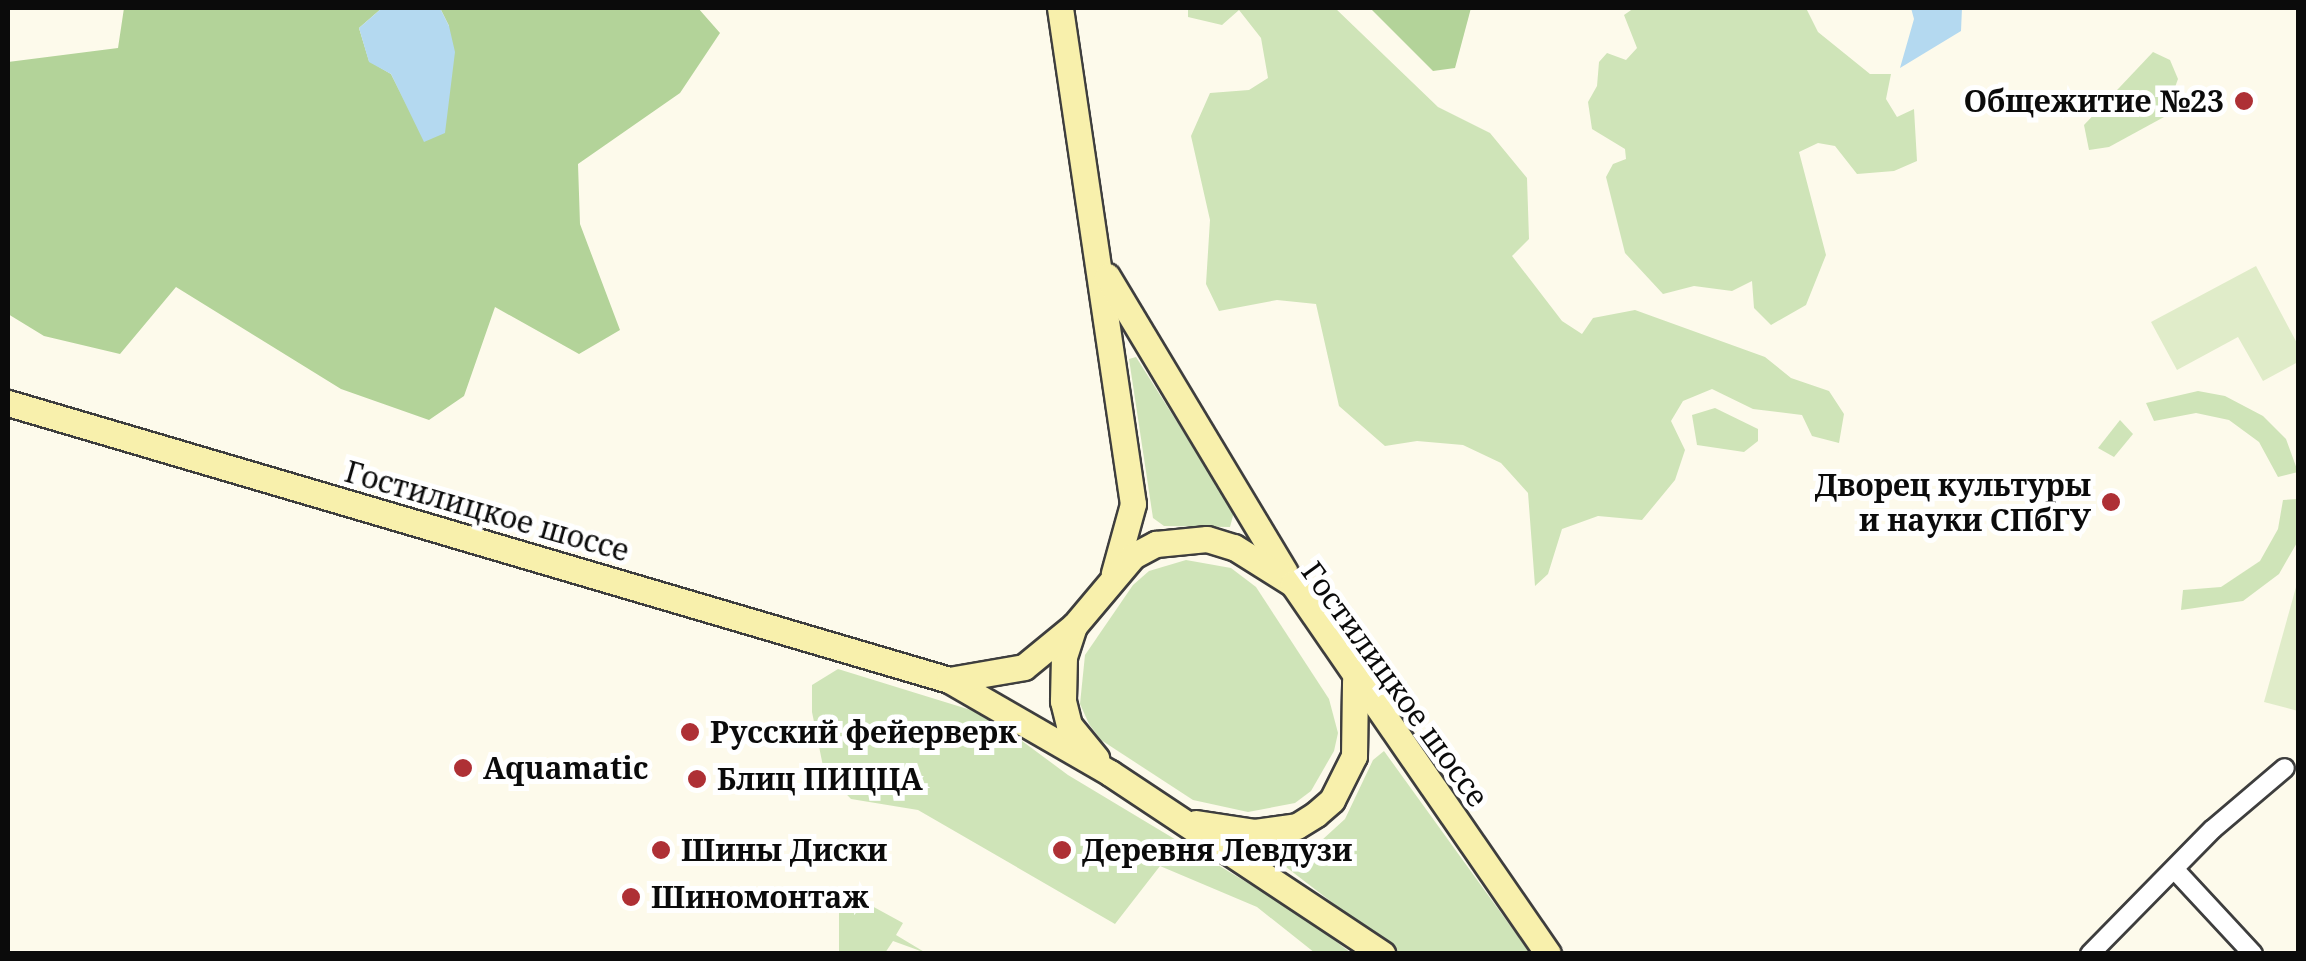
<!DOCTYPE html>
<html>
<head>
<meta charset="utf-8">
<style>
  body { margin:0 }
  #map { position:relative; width:2306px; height:961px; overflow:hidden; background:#fdfaeb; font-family:"Noto Serif",serif }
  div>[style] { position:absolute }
  .green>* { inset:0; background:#cfe4b8 }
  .forest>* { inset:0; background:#b3d399 }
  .pitch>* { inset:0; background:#e0ecc9 }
  .water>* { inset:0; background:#b4d9f0 }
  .roads { filter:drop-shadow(2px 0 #3e3e3e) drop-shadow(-2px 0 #3e3e3e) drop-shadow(0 2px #3e3e3e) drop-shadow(0 -2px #3e3e3e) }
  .street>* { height:18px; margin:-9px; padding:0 9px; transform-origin:9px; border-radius:9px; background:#fff }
  .secondary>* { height:25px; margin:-12.5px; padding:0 12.5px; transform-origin:12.5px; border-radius:12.5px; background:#f8f0ac }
  .dots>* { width:28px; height:28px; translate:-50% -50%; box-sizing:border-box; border:5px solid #fff; border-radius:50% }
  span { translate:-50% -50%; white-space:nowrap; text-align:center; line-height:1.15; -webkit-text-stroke:10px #fff; paint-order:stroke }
  .poi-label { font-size:30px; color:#0b0b0b; font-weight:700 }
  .right { translate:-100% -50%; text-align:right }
  .left { translate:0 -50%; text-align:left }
  .street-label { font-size:30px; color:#0b0b0b }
  .frame { position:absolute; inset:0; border:10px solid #0b0b0b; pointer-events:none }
</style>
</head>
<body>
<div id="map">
  <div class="green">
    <div style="clip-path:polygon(1188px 8px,1335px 8px,1438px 107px,1490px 133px,1527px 178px,1529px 239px,1512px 256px,1562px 321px,1582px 334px,1593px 318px,1635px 310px,1765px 357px,1791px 378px,1829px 391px,1844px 414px,1839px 443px,1812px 436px,1802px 415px,1753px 409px,1712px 389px,1683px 401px,1671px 421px,1685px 450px,1675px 480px,1642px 520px,1598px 516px,1562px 529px,1548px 574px,1535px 586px,1528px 493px,1501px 463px,1463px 445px,1417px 441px,1385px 446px,1339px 406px,1316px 304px,1277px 300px,1219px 311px,1206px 284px,1210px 220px,1191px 136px,1210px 93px,1249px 90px,1268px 78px,1261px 38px,1239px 10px,1222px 25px,1188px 17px)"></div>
    <div style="clip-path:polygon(1634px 8px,1806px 8px,1818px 32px,1870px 74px,1891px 74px,1886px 99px,1897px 117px,1914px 109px,1917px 161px,1894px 171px,1857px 174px,1835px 146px,1818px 143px,1799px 152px,1826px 255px,1806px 305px,1771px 325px,1754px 308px,1752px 281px,1732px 291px,1694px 286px,1663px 294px,1625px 253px,1606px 177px,1613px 164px,1626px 159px,1625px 149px,1592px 129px,1588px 102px,1597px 86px,1599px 62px,1607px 53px,1626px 60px,1637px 48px,1624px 15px)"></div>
    <div style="clip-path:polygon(2153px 52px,2170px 60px,2178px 79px,2164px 117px,2109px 147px,2089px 150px,2084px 125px)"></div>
    <div style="clip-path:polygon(1136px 357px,1234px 512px,1230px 527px,1164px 526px,1153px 518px,1129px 359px)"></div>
    <div style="clip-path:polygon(2198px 391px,2225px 396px,2263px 416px,2286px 439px,2298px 472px,2278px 477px,2259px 442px,2229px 420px,2196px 413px,2154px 421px,2146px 403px)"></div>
    <div style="clip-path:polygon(1715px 408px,1758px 429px,1758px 441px,1744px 452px,1697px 445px,1692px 415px)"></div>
    <div style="clip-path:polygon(2120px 420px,2133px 434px,2114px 457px,2098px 448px)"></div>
    <div style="clip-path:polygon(2298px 499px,2298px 541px,2279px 574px,2243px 601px,2181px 610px,2183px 590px,2221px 587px,2260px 561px,2278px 529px,2283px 500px)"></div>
    <div style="clip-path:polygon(1186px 560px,1231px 568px,1256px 587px,1329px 699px,1338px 733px,1334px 751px,1311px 791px,1295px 803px,1248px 812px,1193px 800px,1101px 740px,1089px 724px,1080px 704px,1085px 655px,1133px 585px,1149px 571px)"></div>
    <div style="clip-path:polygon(838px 669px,987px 715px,1068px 775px,1303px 916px,1351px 953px,1315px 953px,1257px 907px,1160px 866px,1115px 924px,918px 810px,851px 799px,824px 771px,812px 712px,812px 685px)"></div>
    <div style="clip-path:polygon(1384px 751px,1475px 877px,1530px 953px,1398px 953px,1286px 867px,1296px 851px,1322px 840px,1345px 819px,1373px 760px)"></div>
    <div style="clip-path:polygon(839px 888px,903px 923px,896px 935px,926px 953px,893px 941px,885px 953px,839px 953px)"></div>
  </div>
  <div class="forest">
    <div style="clip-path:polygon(124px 8px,382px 8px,359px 28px,369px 61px,391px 74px,425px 141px,449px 26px,440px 8px,698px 8px,720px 33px,680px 93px,578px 164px,580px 224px,620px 330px,579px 354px,495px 307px,464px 396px,429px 420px,341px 389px,176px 287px,120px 354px,44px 336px,8px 314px,8px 62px,118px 48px)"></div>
    <div style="clip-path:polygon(1370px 8px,1471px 8px,1455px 68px,1433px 71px)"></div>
  </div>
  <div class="pitch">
    <div style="clip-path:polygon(2256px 266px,2298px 345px,2298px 362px,2263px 381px,2238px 337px,2177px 370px,2151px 322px)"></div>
    <div style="clip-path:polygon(2298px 580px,2298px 711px,2264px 702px)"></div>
  </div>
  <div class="water">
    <div style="clip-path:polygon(382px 8px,440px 8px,449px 26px,455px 52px,445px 133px,424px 142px,391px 74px,369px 62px,359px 28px)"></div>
    <div style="clip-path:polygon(1911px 8px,1962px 8px,1961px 31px,1900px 68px,1914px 19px)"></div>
  </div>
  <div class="roads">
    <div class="street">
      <div style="left:2176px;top:871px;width:113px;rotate:47.1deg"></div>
      <div style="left:2090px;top:954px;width:175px;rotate:-45.5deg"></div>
      <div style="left:2213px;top:829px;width:94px;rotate:-40.3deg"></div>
    </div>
    <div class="secondary">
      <div style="left:1060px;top:8px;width:501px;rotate:81.63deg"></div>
      <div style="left:1133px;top:504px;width:72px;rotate:105.4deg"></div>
      <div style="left:1107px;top:276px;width:345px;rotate:59deg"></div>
      <div style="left:8px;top:403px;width:981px;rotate:16.4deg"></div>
      <div style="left:949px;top:680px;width:186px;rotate:30deg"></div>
      <div style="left:1110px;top:773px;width:327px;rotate:33.6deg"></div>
      <div style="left:1074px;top:626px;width:32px;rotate:108deg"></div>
      <div style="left:1064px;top:656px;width:45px;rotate:91.3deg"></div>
      <div style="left:1063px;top:701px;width:25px;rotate:76deg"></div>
      <div style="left:1069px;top:725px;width:43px;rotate:50.7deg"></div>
      <div style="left:949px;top:680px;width:76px;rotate:-9.8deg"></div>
      <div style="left:1024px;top:667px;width:65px;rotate:-39.4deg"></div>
      <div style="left:1074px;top:626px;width:92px;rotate:-49.9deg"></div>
      <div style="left:1133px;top:556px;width:26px;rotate:-28deg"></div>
      <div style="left:1156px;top:544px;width:51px;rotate:-5.6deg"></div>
      <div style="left:1207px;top:539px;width:28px;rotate:17deg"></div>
      <div style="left:1234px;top:547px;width:70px;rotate:32.1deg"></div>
      <div style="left:1293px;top:584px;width:449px;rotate:55.4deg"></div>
      <div style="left:1196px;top:823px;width:60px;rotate:8.7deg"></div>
      <div style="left:1255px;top:832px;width:42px;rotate:-8.1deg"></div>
      <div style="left:1297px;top:826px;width:22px;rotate:-32deg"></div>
      <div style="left:1316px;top:814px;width:21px;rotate:-41deg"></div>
      <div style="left:1332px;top:800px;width:49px;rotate:-63.4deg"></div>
      <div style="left:1354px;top:756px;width:75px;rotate:-89.2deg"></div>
    </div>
  </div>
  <div class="dots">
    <div style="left:2244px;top:101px;background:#ae3035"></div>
    <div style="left:2111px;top:502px;background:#ae3035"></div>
    <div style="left:690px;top:732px;background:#ae3035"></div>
    <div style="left:463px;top:768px;background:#ae3035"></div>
    <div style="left:697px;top:779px;background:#ae3035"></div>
    <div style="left:661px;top:850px;background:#ae3035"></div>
    <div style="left:1062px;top:850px;background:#ae3035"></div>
    <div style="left:631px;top:897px;background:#ae3035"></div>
  </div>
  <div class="poi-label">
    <span class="right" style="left:2224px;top:101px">Общежитие №23</span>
    <span class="right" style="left:2091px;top:502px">Дворец культуры<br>и науки СПбГУ</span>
    <span class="left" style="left:710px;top:732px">Русский фейерверк</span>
    <span class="left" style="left:483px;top:768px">Aquamatic</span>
    <span class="left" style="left:717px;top:779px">Блиц ПИЦЦА</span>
    <span class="left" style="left:681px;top:850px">Шины Диски</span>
    <span class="left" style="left:1082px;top:850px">Деревня Левдузи</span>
    <span class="left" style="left:651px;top:897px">Шиномонтаж</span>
  </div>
  <div class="street-label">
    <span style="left:487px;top:511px;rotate:16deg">Гостилицкое шоссе</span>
    <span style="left:1395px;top:684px;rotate:54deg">Гостилицкое шоссе</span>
  </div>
  <div class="frame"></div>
</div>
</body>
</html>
